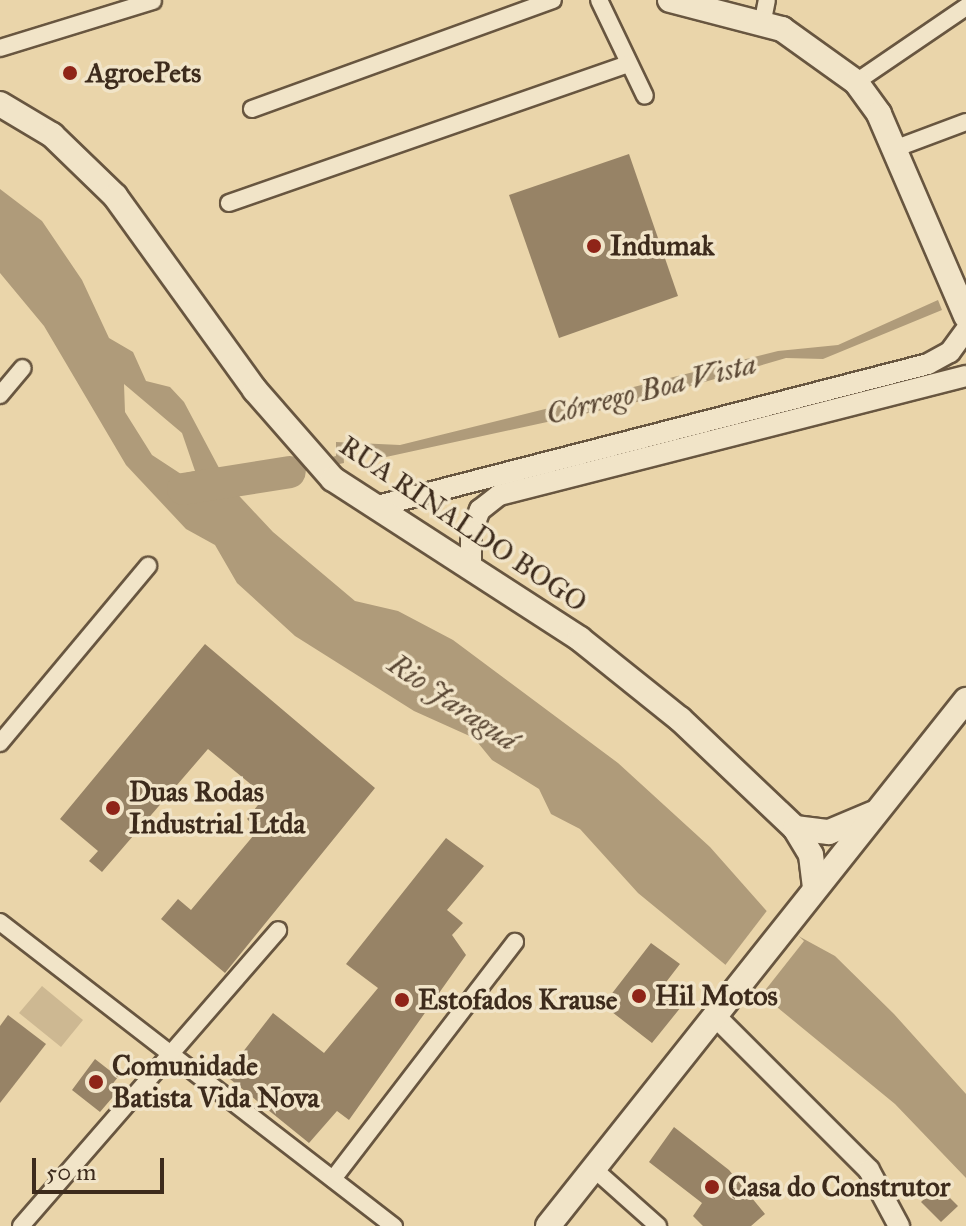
<!DOCTYPE html>
<html>
<head>
<meta charset="utf-8">
<style>
  body { margin:0 }
  #map { position:relative; width:966px; height:1226px; overflow:hidden; background:#ead5aa; font-family:"IM FELL Great Primer",serif }
  div>[style] { position:absolute }
  .green>* { inset:0; background:#cdb892 }
  .water>* { inset:0; background:#af9b7a }
  .pier>* { inset:0; background:#ead5aa }
  .river>* { height:32px; margin:-16px; padding:0 16px; transform-origin:16px; border-radius:16px; background:#af9b7a }
  .building>* { inset:0; background:#978366 }
  .roads { filter:drop-shadow(2px 0 #685640) drop-shadow(-2px 0 #685640) drop-shadow(0 2px #685640) drop-shadow(0 -2px #685640) }
  .minor>* { height:16px; margin:-8px; padding:0 8px; transform-origin:8px; border-radius:8px; background:#f1e4c8 }
  .tertiary>* { height:20px; margin:-10px; padding:0 10px; transform-origin:10px; border-radius:10px; background:#f1e4c8 }
  .secondary>* { height:24px; margin:-12px; padding:0 12px; transform-origin:12px; border-radius:12px; background:#f1e4c8 }
  .dots>* { width:22px; height:22px; translate:-50% -50%; box-sizing:border-box; border:4px solid #f1e4c8; border-radius:50% }
  span { translate:-50% -50%; white-space:nowrap; text-align:center; line-height:1.15; -webkit-text-stroke:7px #f1e4c8; paint-order:stroke }
  .poi-label { font-size:28px; color:#3d2b1c; font-weight:700 }
  .left { translate:0 -50%; text-align:left }
  .street-label { font-size:28px; color:#3d2b1c }
  .water-label { font-size:30px; color:#5a4734; font-style:italic }
  .scale { position:absolute; left:32px; top:1158px; width:132px; height:36px; box-sizing:border-box; border:4px solid #3d2b1c; border-top:0; padding-left:10px; font-size:24px; line-height:28px; white-space:nowrap; color:#3d2b1c; -webkit-text-stroke:6px #f1e4c8; paint-order:stroke }
</style>
</head>
<body>
<div id="map">
  <div class="green">
    <div style="clip-path:polygon(42px 986px,83px 1020px,61px 1047px,19px 1013px)"></div>
  </div>
  <div class="water">
    <div style="clip-path:polygon(evenodd,0 189px,42px 221px,82px 280px,109px 338px,133px 352px,146px 381px,170px 387px,184px 402px,227px 483px,273px 532px,355px 601px,398px 611px,453px 640px,618px 763px,710px 847px,780px 926px,835px 956px,894px 1014px,966px 1094px,966px 1178px,895px 1104px,638px 893px,580px 829px,551px 814px,539px 789px,492px 760px,474px 738px,414px 711px,295px 636px,237px 583px,215px 545px,186px 529px,126px 465px,44px 326px,0 273px,0 189px,124px 384px,182px 433px,195px 471px,181px 474px,152px 455px,125px 412px,124px 384px)"></div>
    <div style="clip-path:polygon(938px 300px,942px 310px,823px 359px,786px 358px,630px 404px,386px 457px,355px 443px,343px 449px,344px 463px,292px 474px,287px 468px,336px 456px,336px 442px,400px 445px,778px 351px,838px 345px)"></div>
  </div>
  <div class="pier">
    <div style="clip-path:polygon(769px 908px,804px 941px,759px 998px,723px 968px)"></div>
  </div>
  <div class="river">
    <div style="left:183px;top:489px;width:108px;rotate:-9deg"></div>
  </div>
  <div class="building">
    <div style="clip-path:polygon(629px 154px,678px 296px,559px 338px,509px 195px)"></div>
    <div style="clip-path:polygon(205px 644px,375px 788px,225px 973px,161px 919px,178px 899px,191px 910px,258px 830px,247px 819px,265px 796px,208px 749px,102px 872px,89px 861px,98px 851px,60px 819px)"></div>
    <div style="clip-path:polygon(446px 838px,484px 866px,447px 910px,463px 923px,452px 935px,466px 955px,349px 1120px,337px 1111px,309px 1143px,225px 1075px,273px 1013px,324px 1053px,378px 988px,346px 964px)"></div>
    <div style="clip-path:polygon(651px 943px,680px 964px,660px 990px,681px 1007px,652px 1043px,603px 1005px)"></div>
    <div style="clip-path:polygon(8px 1015px,46px 1044px,0 1103px,0 1026px)"></div>
    <div style="clip-path:polygon(95px 1059px,118px 1077px,111px 1086px,118px 1091px,100px 1112px,72px 1090px)"></div>
    <div style="clip-path:polygon(674px 1127px,729px 1170px,765px 1214px,751px 1226px,703px 1226px,693px 1216px,702px 1203px,649px 1162px)"></div>
    <div style="clip-path:polygon(938px 1186px,958px 1206px,941px 1222px,921px 1202px)"></div>
  </div>
  <div class="roads">
    <div class="minor">
      <div style="left:599px;top:0;width:106px;rotate:64.4deg"></div>
      <div style="left:763px;top:20px;width:20px;rotate:-79deg"></div>
      <div style="left:0;top:48px;width:160px;rotate:-17.1deg"></div>
      <div style="left:856px;top:82px;width:133px;rotate:-34.3deg"></div>
      <div style="left:252px;top:109px;width:320px;rotate:-19.9deg"></div>
      <div style="left:894px;top:149px;width:77px;rotate:-20.6deg"></div>
      <div style="left:229px;top:203px;width:423px;rotate:-19.2deg"></div>
      <div style="left:0;top:395px;width:35px;rotate:-50deg"></div>
      <div style="left:0;top:743px;width:231px;rotate:-50.1deg"></div>
      <div style="left:0;top:922px;width:498px;rotate:37.7deg"></div>
      <div style="left:593px;top:1168px;width:87px;rotate:41.7deg"></div>
      <div style="left:333px;top:1179px;width:299px;rotate:-52.5deg"></div>
      <div style="left:21px;top:1226px;width:392px;rotate:-49deg"></div>
    </div>
    <div class="tertiary">
      <div style="left:374px;top:507px;width:572px;rotate:-14.47deg"></div>
      <div style="left:928px;top:364px;width:25px;rotate:-29deg"></div>
      <div style="left:950px;top:352px;width:27px;rotate:-54deg"></div>
      <div style="left:471px;top:567px;width:34px;rotate:-90deg"></div>
      <div style="left:471px;top:533px;width:25px;rotate:-69deg"></div>
      <div style="left:480px;top:510px;width:24px;rotate:-38deg"></div>
      <div style="left:499px;top:495px;width:482px;rotate:-14.3deg"></div>
      <div style="left:714px;top:1015px;width:219px;rotate:45deg"></div>
      <div style="left:869px;top:1170px;width:64px;rotate:61.8deg"></div>
    </div>
    <div class="secondary">
      <div style="left:670px;top:0;width:116px;rotate:14.5deg"></div>
      <div style="left:782px;top:29px;width:91px;rotate:35.6deg"></div>
      <div style="left:856px;top:82px;width:39px;rotate:54deg"></div>
      <div style="left:879px;top:114px;width:220px;rotate:66.7deg"></div>
      <div style="left:0;top:104px;width:61px;rotate:30.8deg"></div>
      <div style="left:52px;top:135px;width:88px;rotate:44.1deg"></div>
      <div style="left:115px;top:196px;width:239px;rotate:54.2deg"></div>
      <div style="left:255px;top:390px;width:118px;rotate:48.8deg"></div>
      <div style="left:333px;top:479px;width:294px;rotate:32.9deg"></div>
      <div style="left:580px;top:639px;width:128px;rotate:38.7deg"></div>
      <div style="left:680px;top:719px;width:158px;rotate:43.5deg"></div>
      <div style="left:795px;top:828px;width:31px;rotate:59deg"></div>
      <div style="left:811px;top:855px;width:32px;rotate:83deg"></div>
      <div style="left:795px;top:828px;width:34px;rotate:7deg"></div>
      <div style="left:829px;top:832px;width:47px;rotate:-22.7deg"></div>
      <div style="left:548px;top:1226px;width:672px;rotate:-51.53deg"></div>
    </div>
  </div>
  <div class="dots">
    <div style="left:70px;top:73px;background:#8f2418"></div>
    <div style="left:594px;top:246px;background:#8f2418"></div>
    <div style="left:113px;top:808px;background:#8f2418"></div>
    <div style="left:639px;top:996px;background:#8f2418"></div>
    <div style="left:402px;top:1000px;background:#8f2418"></div>
    <div style="left:96px;top:1082px;background:#8f2418"></div>
    <div style="left:712px;top:1187px;background:#8f2418"></div>
  </div>
  <div class="poi-label">
    <span class="left" style="left:86px;top:73px">AgroePets</span>
    <span class="left" style="left:610px;top:246px">Indumak</span>
    <span class="left" style="left:129px;top:808px">Duas Rodas<br>Industrial Ltda</span>
    <span class="left" style="left:655px;top:996px">Hil Motos</span>
    <span class="left" style="left:418px;top:1000px">Estofados Krause</span>
    <span class="left" style="left:112px;top:1082px">Comunidade<br>Batista Vida Nova</span>
    <span class="left" style="left:728px;top:1187px">Casa do Construtor</span>
  </div>
  <div class="street-label">
    <span style="left:463px;top:524px;rotate:34deg">RUA RINALDO BOGO</span>
  </div>
  <div class="water-label">
    <span style="left:651px;top:389px;rotate:-14deg">Córrego Boa Vista</span>
    <span style="left:453px;top:702px;rotate:34deg">Rio Jaraguá</span>
  </div>
  <div class="scale">50 m</div>
</div>
</body>
</html>
